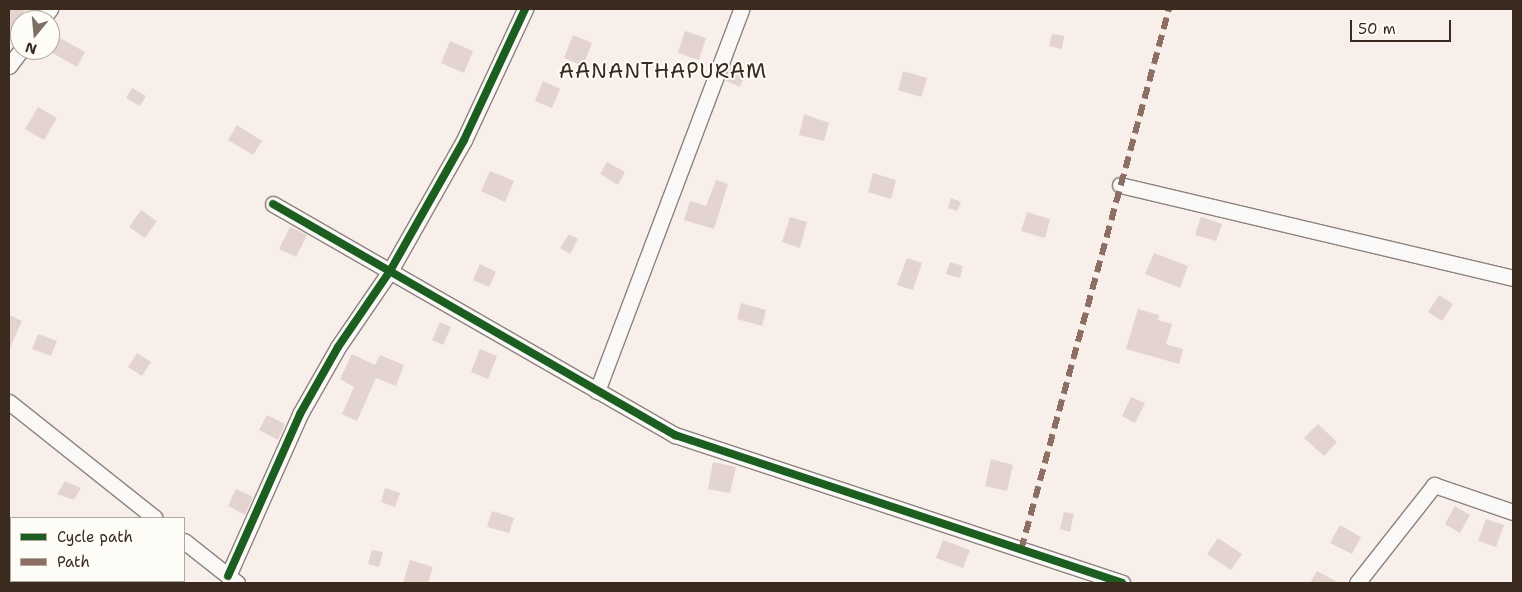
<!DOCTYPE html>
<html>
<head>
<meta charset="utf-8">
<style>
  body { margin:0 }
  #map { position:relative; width:1522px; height:592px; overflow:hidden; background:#f8eeea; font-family:"Shantell Sans",sans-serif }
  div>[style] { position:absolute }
  .building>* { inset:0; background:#e4d4d0 }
  .roads { filter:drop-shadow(1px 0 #8b837f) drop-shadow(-1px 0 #8b837f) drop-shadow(0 1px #8b837f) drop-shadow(0 -1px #8b837f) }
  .street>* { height:15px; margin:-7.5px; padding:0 7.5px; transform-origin:7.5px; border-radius:7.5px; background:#fbf9f7 }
  .quiet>* { height:6px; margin-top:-3px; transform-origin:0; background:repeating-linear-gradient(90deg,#8d6e63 0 12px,transparent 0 18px) }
  .cycleway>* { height:8px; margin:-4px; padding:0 4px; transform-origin:4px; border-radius:4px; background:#1b5e20 }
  span { translate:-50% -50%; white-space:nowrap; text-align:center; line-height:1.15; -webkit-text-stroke:4px #fdfcf7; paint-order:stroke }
  .quarter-label { font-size:21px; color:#3b2a1e; letter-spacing:1px }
  .frame { position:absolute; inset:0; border:10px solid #3b2a1e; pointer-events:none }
  .legend { position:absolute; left:10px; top:517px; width:175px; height:65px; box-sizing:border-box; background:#fdfcf7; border:1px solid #afa8a0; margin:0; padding:6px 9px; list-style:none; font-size:15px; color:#3b2a1e }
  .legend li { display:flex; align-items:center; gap:10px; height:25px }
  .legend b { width:25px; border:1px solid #afa8a0 }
  .north { position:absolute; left:10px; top:10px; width:50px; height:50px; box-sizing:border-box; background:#fdfcf7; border:1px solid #afa8a0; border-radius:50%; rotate:197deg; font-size:14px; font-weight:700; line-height:20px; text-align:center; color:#3b2a1e }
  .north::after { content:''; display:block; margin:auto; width:18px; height:22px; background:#7d6f65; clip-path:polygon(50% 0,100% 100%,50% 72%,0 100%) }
  .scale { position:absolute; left:1350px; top:20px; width:101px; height:22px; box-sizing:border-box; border:2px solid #3b2a1e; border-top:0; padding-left:6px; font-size:15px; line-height:18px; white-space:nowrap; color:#3b2a1e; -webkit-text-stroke:4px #fdfcf7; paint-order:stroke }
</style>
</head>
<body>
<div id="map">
  <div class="building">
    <div style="clip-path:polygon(9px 9px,26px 9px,9px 33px)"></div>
    <div style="clip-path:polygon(685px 31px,706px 38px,699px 60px,678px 53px)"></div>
    <div style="clip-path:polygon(1052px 34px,1064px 36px,1062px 49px,1049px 46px)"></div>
    <div style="clip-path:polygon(573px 35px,592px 43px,583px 66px,564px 58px)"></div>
    <div style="clip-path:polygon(60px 38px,85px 52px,77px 67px,51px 52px)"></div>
    <div style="clip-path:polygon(450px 41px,473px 51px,464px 73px,441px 63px)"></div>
    <div style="clip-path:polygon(730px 64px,747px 71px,740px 87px,724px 80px)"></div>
    <div style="clip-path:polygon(903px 71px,927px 78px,921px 97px,898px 90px)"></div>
    <div style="clip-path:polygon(543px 81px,560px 89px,552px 108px,535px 101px)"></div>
    <div style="clip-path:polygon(132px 88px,146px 96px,140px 106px,126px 98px)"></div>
    <div style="clip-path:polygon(38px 107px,57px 118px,44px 140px,25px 129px)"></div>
    <div style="clip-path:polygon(804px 114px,829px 123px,824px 141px,799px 135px)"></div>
    <div style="clip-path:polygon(237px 125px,262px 141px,253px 155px,228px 140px)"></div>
    <div style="clip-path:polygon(607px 162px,625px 172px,618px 185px,600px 174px)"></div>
    <div style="clip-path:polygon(490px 171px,514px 181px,505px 202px,481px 191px)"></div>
    <div style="clip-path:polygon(873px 173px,896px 180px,891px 199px,868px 192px)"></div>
    <div style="clip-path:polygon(716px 180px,728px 184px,714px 229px,684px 220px,690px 201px,706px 206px)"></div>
    <div style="clip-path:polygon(951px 198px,961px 202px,957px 211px,948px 208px)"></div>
    <div style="clip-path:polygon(141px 210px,157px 221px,145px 238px,129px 227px)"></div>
    <div style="clip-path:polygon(1027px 212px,1050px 219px,1045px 238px,1021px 231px)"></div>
    <div style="clip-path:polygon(790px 217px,807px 222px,800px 248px,782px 242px)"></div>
    <div style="clip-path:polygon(1201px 217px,1222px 224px,1216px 241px,1195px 235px)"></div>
    <div style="clip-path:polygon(290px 227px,307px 235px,296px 257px,279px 249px)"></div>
    <div style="clip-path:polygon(569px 234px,578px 239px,570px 254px,560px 248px)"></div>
    <div style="clip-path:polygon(1154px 253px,1188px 266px,1180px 288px,1145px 274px)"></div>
    <div style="clip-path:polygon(907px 258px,922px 263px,913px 290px,897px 285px)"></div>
    <div style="clip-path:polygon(950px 262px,963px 266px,960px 278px,946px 274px)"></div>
    <div style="clip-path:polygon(480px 264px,496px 272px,489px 287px,473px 280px)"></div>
    <div style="clip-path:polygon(1439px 295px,1453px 304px,1442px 321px,1428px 312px)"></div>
    <div style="clip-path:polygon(741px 303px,766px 310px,762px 326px,737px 319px)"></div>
    <div style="clip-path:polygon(1138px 309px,1159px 315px,1158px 320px,1172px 324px,1166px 344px,1183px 349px,1179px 364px,1126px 349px)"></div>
    <div style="clip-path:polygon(9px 315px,22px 321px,9px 350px)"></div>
    <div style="clip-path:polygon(440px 322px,451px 327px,443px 345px,432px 340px)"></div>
    <div style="clip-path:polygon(38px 334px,57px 341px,51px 356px,32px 349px)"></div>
    <div style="clip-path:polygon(480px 349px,497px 356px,488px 379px,471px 372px)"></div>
    <div style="clip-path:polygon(137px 353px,151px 362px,142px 376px,128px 367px)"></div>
    <div style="clip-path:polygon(352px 354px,375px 365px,380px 355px,404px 365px,396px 386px,376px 378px,357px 421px,342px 414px,354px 387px,340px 379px)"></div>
    <div style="clip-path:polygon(1131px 397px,1145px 403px,1135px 423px,1122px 416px)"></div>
    <div style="clip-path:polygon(267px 415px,285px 424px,278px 440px,259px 430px)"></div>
    <div style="clip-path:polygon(1318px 424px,1337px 442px,1324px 456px,1304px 438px)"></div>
    <div style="clip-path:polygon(991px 459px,1013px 465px,1007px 491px,985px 486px)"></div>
    <div style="clip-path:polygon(713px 462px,736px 467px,730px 493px,708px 489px)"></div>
    <div style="clip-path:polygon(65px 481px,81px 488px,74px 500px,57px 494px)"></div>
    <div style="clip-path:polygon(385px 488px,400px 493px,395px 507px,381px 502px)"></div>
    <div style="clip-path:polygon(236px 489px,253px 497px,245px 515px,228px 506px)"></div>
    <div style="clip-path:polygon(1455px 506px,1470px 515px,1460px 533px,1445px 524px)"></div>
    <div style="clip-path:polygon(492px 511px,514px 518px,509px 533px,487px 527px)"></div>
    <div style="clip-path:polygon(1064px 512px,1074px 514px,1070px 532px,1060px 529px)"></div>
    <div style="clip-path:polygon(1486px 519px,1504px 525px,1496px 547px,1478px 541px)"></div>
    <div style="clip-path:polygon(1340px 525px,1361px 537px,1352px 554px,1330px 543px)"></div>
    <div style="clip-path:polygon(1218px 538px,1242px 554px,1231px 570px,1207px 554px)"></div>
    <div style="clip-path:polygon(943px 540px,970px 550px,963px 568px,936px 558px)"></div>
    <div style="clip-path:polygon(372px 550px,383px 552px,379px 567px,368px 564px)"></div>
    <div style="clip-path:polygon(410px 560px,433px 567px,428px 583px,403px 583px)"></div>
    <div style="clip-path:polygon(1317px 571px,1339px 583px,1310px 583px)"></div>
  </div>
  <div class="roads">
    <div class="street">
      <div style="left:42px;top:20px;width:14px;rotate:-54deg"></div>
      <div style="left:9px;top:66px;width:20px;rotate:-53deg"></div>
      <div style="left:1120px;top:185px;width:404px;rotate:13.3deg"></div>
      <div style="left:273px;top:204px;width:464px;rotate:29.9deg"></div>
      <div style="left:675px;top:435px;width:471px;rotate:18.3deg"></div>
      <div style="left:597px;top:391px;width:408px;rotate:-69.3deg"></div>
      <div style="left:9px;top:402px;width:186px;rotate:38.5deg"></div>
      <div style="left:184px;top:541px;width:68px;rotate:38.4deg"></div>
      <div style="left:228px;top:576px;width:177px;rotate:-66deg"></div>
      <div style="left:300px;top:414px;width:77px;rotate:-60.4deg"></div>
      <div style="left:338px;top:347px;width:92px;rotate:-55.6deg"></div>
      <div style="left:390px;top:271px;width:150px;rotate:-60.5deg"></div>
      <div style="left:464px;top:140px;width:145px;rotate:-65deg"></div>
      <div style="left:1357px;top:583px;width:125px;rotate:-51.8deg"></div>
      <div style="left:1434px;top:485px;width:83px;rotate:18.9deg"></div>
    </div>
  </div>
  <div class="quiet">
    <div style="left:1021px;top:550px;width:561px;rotate:-74.7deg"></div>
  </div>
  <div class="cycleway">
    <div style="left:273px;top:204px;width:464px;rotate:29.9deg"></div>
    <div style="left:675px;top:435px;width:471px;rotate:18.3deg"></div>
    <div style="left:228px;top:576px;width:177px;rotate:-66deg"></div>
    <div style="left:300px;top:414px;width:77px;rotate:-60.4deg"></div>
    <div style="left:338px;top:347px;width:92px;rotate:-55.6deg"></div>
    <div style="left:390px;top:271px;width:150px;rotate:-60.5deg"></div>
    <div style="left:464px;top:140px;width:145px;rotate:-65deg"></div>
  </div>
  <div class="quarter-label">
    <span style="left:663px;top:71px">AANANTHAPURAM</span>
  </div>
  <div class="frame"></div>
  <ul class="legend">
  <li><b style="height:6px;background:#1b5e20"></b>Cycle path</li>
  <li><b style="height:6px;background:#8d6e63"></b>Path</li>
  </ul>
  <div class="north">N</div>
  <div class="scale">50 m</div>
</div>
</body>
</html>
